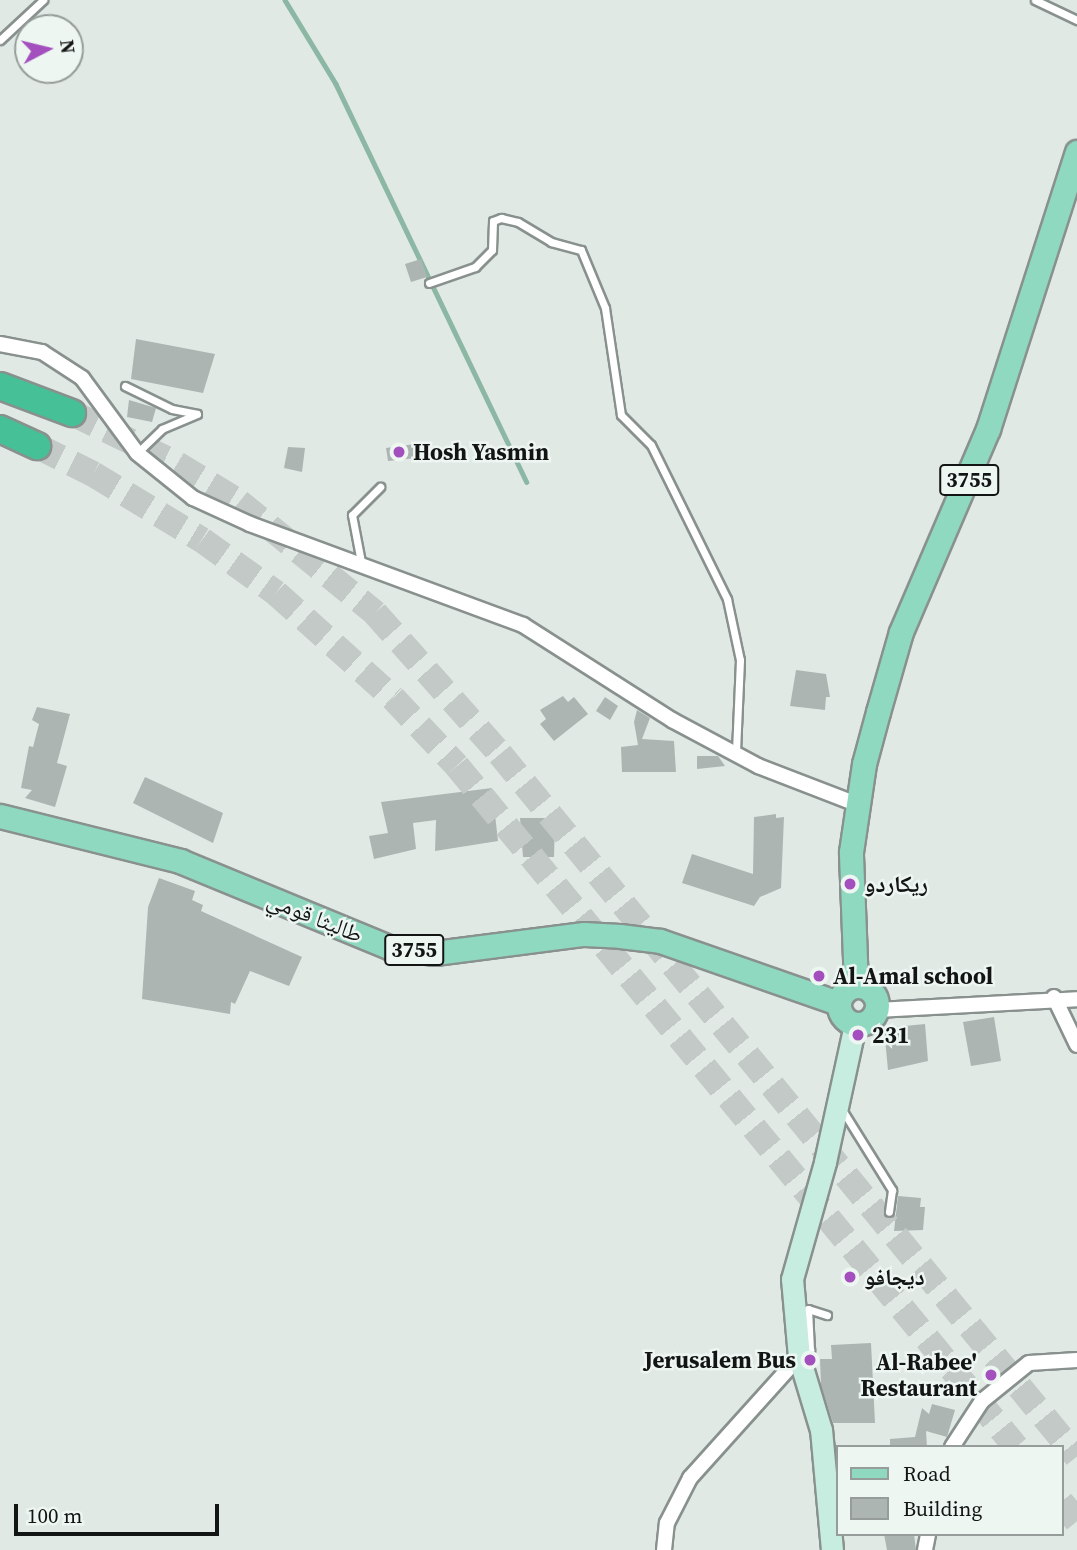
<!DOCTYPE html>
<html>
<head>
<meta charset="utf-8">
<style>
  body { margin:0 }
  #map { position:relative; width:1077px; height:1550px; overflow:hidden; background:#e1e9e5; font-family:"Source Serif 4","Noto Naskh Arabic",serif }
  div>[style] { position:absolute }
  .stream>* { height:4.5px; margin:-2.25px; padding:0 2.25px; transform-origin:2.25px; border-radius:2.25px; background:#8bb7a4 }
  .building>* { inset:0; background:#adb5b2 }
  .highway-tunnel>* { height:26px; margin-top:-13px; transform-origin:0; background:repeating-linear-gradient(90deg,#c2c9c6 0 26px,transparent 0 39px) }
  .roads { filter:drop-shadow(2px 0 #89918e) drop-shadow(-2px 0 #89918e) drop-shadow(0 2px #89918e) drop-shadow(0 -2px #89918e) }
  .lane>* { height:7px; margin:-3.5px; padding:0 3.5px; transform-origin:3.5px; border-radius:3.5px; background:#fff }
  .street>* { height:14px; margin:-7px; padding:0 7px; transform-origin:7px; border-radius:7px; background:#fff }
  .secondary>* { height:21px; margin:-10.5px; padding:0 10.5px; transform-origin:10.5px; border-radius:10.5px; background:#c7ece0 }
  .primary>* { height:23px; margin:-11.5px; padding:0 11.5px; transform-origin:11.5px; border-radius:11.5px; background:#8fd9c1 }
  .primary>.ring { margin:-11.5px; padding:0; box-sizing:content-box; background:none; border:23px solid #8fd9c1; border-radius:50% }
  .highway>* { height:26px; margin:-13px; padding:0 13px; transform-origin:13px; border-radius:13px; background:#45c097 }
  .dots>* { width:19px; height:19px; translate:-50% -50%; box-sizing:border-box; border:4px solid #eef6f2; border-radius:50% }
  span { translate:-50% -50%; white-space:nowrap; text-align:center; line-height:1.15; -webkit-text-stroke:5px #eef6f2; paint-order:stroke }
  .shield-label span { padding:2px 5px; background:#eef6f2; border:2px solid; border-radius:5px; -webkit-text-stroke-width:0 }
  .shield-label { font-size:21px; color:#121514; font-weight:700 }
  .poi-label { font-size:23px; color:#121514; font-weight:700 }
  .left { translate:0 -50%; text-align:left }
  .right { translate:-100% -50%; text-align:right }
  .street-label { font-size:23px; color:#121514 }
  .legend { position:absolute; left:836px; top:1445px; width:228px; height:91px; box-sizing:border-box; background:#eef6f2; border:2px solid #969c99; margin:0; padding:9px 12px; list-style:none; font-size:21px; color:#121514 }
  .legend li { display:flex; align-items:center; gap:14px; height:35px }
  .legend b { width:35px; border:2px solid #969c99 }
  .north { position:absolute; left:14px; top:14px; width:70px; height:70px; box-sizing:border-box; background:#eef6f2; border:2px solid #969c99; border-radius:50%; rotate:83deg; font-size:19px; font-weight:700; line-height:28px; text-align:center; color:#121514 }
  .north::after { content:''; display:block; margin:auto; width:24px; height:32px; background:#a34fbe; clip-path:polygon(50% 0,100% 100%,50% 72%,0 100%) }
  .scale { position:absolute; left:14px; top:1504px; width:205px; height:32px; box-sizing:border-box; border:4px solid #121514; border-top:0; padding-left:9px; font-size:21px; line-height:24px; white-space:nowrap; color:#121514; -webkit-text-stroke:5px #eef6f2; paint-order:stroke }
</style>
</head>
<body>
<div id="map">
  <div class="stream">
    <div style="left:285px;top:0;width:98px;rotate:58.7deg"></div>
    <div style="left:336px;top:84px;width:441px;rotate:64.4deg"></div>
  </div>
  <div class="building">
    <div style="clip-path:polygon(421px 259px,427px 277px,411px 282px,405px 264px)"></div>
    <div style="clip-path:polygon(136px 339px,215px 354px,203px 393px,131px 379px)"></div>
    <div style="clip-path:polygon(129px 400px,156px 408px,152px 422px,127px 417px)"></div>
    <div style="clip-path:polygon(415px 444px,416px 458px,388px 461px,386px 448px)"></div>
    <div style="clip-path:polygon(288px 447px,305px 448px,302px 472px,284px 468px)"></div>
    <div style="clip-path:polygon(796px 670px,826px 674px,830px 697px,826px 697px,825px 710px,790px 706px)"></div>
    <div style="clip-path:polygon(563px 696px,568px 702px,574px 697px,588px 714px,554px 741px,540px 724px,546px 719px,540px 710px)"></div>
    <div style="clip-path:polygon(605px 697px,618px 706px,610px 720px,596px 711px)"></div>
    <div style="clip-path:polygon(37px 707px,70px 714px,57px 763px,67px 766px,55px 807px,25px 798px,32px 790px,21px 788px,29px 746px,33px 747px,39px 724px,32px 720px)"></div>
    <div style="clip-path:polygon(637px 710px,650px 718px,642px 739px,674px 741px,676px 772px,622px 772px,621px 747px,638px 745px,634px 722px)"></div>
    <div style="clip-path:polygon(697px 756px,718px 756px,725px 766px,697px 769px)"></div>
    <div style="clip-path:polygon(145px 777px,223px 813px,213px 843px,133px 803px)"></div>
    <div style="clip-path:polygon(492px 788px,498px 841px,435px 851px,436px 820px,413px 823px,416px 849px,374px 859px,369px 836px,388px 833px,381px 802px)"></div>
    <div style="clip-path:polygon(776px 814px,776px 818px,784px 817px,781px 888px,760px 897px,754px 906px,682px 883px,692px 854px,753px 874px,754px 817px)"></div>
    <div style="clip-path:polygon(520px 818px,555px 818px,554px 857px,523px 857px)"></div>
    <div style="clip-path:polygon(159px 878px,195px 891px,192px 900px,203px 905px,201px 911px,302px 957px,289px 986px,250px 971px,235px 1004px,231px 1002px,230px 1014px,142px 999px,148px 907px)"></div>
    <div style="clip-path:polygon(994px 1017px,1001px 1061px,971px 1066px,963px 1022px)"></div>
    <div style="clip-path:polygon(925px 1024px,928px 1061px,888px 1070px,884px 1028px)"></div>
    <div style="clip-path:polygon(898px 1196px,921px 1198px,920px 1207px,925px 1207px,923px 1230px,894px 1231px)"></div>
    <div style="clip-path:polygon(871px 1343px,875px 1423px,833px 1423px,821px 1385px,820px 1359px,832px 1359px,831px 1345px)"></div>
    <div style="clip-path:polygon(932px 1404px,955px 1410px,947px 1437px,926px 1431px,927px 1447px,890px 1447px,890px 1439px,915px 1437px,922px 1408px,929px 1414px)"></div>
    <div style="clip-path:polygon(884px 1534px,914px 1534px,916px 1550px,887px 1550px)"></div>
  </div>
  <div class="highway-tunnel">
    <div style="left:72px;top:413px;width:117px;rotate:25.9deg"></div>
    <div style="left:177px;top:464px;width:73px;rotate:31.5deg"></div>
    <div style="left:239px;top:502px;width:176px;rotate:39.2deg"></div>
    <div style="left:375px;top:613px;width:188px;rotate:48.4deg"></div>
    <div style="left:500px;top:754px;width:909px;rotate:50.62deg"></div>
    <div style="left:37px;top:446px;width:63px;rotate:26.6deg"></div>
    <div style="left:93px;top:474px;width:127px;rotate:31.2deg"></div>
    <div style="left:202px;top:540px;width:91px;rotate:35.6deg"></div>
    <div style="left:276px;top:593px;width:157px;rotate:41.9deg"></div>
    <div style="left:393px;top:698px;width:93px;rotate:46.7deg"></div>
    <div style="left:457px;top:766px;width:881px;rotate:50.62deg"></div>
    <div style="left:1061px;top:1502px;width:25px;rotate:50deg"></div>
  </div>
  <div class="roads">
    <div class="lane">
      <div style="left:1035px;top:0;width:47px;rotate:25.5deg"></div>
      <div style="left:0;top:40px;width:59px;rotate:-42.9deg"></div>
      <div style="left:429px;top:283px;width:49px;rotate:-19.2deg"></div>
      <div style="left:475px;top:267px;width:24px;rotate:-45deg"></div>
      <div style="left:492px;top:250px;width:29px;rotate:-88deg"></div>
      <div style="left:493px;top:221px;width:9px;rotate:-21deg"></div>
      <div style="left:501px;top:218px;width:17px;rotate:13deg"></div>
      <div style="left:518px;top:222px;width:39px;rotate:31deg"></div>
      <div style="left:551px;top:242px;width:31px;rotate:15deg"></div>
      <div style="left:581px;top:250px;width:63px;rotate:67.5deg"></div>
      <div style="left:605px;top:308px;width:108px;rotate:81.5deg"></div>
      <div style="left:621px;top:415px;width:42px;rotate:45deg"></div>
      <div style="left:651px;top:445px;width:172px;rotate:63.7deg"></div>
      <div style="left:727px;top:599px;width:62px;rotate:78deg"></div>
      <div style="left:740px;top:660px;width:91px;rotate:92.5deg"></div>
      <div style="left:125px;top:386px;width:52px;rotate:26.1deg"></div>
      <div style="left:172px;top:409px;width:25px;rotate:11deg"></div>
      <div style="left:197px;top:414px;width:38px;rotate:157deg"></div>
      <div style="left:162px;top:429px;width:35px;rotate:136deg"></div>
      <div style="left:361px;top:562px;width:48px;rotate:-100.8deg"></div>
      <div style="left:352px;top:515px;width:40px;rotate:-45deg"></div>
      <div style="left:841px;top:1108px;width:97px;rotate:58.1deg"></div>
      <div style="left:892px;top:1190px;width:22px;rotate:98deg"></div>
      <div style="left:803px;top:1355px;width:9px;rotate:-36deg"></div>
      <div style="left:810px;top:1350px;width:41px;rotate:-92.8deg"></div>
      <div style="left:808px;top:1309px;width:20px;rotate:18deg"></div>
    </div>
    <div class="street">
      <div style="left:0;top:344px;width:43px;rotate:10.8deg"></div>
      <div style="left:42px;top:352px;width:48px;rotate:33deg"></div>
      <div style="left:82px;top:378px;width:93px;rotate:53.7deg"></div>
      <div style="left:137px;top:453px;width:72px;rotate:38.8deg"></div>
      <div style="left:193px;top:498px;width:63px;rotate:24.5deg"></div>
      <div style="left:250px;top:524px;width:291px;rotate:20.3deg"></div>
      <div style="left:523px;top:625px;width:177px;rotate:32.5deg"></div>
      <div style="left:672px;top:720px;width:98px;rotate:28.1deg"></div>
      <div style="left:758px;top:766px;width:108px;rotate:21.1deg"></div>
      <div style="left:1054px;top:997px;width:53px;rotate:64.4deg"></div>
      <div style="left:877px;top:1010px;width:200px;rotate:-3.1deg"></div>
      <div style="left:952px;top:1447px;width:55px;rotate:-56.9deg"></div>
      <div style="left:982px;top:1401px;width:60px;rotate:-39deg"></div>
      <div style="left:1029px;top:1363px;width:48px;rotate:-3.6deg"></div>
      <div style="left:664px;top:1550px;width:27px;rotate:-84deg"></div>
      <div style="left:667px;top:1523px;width:51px;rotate:-62.9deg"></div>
      <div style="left:690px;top:1478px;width:163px;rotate:-48deg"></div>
      <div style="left:925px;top:1550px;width:16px;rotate:-79deg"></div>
    </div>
    <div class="secondary">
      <div style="left:832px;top:1550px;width:121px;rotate:-95.2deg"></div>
      <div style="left:821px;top:1430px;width:76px;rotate:-106.8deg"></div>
      <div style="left:799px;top:1357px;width:78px;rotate:-95.1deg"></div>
      <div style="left:792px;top:1279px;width:122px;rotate:-74.2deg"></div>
      <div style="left:825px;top:1162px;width:141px;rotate:-77.7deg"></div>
    </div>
    <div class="primary">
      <div style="left:0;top:816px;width:186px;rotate:14deg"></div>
      <div style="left:180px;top:861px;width:228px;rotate:22.4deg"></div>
      <div style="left:391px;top:948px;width:44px;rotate:6.5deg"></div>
      <div style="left:435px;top:953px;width:150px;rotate:-7.3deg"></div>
      <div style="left:584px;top:934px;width:36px;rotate:3deg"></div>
      <div style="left:620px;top:936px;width:40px;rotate:7.1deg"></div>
      <div style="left:660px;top:941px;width:188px;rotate:19.2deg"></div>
      <div style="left:856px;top:985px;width:133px;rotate:-92.2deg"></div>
      <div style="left:851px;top:852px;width:89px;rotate:-81.6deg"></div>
      <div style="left:864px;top:764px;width:54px;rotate:-74.9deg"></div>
      <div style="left:878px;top:712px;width:83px;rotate:-74deg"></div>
      <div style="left:901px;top:632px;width:221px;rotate:-66.8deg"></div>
      <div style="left:988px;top:429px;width:291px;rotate:-72.2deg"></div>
      <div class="ring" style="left:839px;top:986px;width:15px;height:15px"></div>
    </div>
    <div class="highway">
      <div style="left:0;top:386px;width:77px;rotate:20.6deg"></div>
      <div style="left:0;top:429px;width:41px;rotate:24.7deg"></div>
    </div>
  </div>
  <div class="dots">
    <div style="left:399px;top:452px;background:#a34fbe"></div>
    <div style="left:850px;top:884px;background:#a34fbe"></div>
    <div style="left:819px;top:976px;background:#a34fbe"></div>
    <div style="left:858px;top:1035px;background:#a34fbe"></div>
    <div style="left:850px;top:1277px;background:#a34fbe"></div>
    <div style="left:810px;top:1360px;background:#a34fbe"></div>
    <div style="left:991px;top:1375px;background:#a34fbe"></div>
  </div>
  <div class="shield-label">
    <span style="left:969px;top:480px">3755</span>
    <span style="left:414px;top:950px">3755</span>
  </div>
  <div class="poi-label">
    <span class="left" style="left:413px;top:452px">Hosh Yasmin</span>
    <span class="left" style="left:864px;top:884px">ريكاردو</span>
    <span class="left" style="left:833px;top:976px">Al-Amal school</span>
    <span class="left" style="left:872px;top:1035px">231</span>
    <span class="left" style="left:864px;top:1277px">ديجافو</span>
    <span class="right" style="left:796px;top:1360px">Jerusalem Bus</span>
    <span class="right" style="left:977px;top:1375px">Al-Rabee'<br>Restaurant</span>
  </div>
  <div class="street-label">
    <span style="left:315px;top:917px;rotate:22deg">طاليثا قومي</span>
  </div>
  <ul class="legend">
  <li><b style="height:9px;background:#8fd9c1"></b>Road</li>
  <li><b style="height:19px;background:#adb5b2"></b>Building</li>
  </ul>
  <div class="north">N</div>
  <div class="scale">100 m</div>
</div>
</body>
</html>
